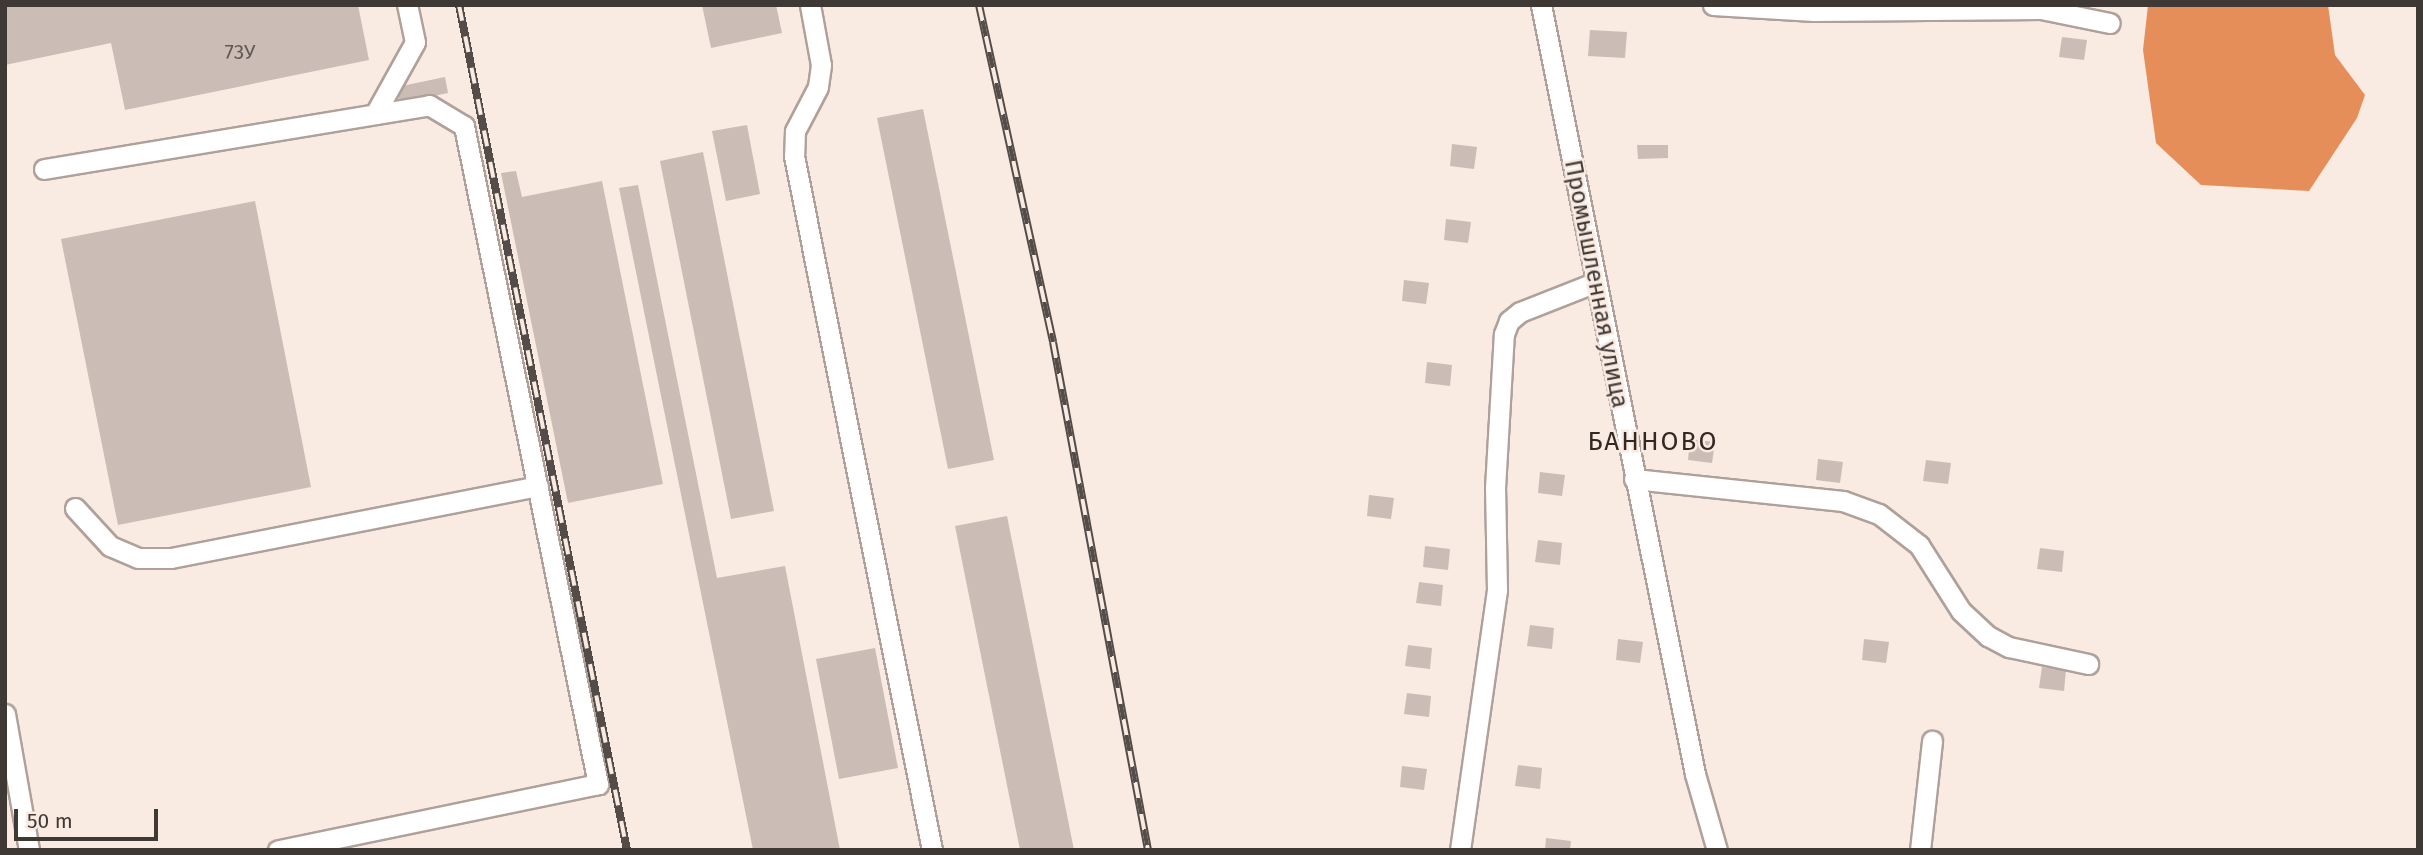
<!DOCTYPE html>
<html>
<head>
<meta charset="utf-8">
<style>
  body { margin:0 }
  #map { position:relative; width:2423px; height:855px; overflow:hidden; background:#f9eae2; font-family:"Fira Sans",sans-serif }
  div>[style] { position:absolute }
  .water>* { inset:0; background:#e58e5a }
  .building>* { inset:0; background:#cbbdb5 }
  .roads { filter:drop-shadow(2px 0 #afa19a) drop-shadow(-2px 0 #afa19a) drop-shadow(0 2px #afa19a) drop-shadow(0 -2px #afa19a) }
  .minor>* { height:19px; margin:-9.5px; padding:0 9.5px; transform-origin:9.5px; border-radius:9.5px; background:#fff }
  .rail>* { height:8px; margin-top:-4px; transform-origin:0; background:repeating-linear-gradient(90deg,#f9eae2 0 16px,#534c48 0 32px); box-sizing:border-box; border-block:2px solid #534c48 }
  span { translate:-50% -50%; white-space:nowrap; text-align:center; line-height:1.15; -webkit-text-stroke:5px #f9eae2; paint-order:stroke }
  .number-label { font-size:21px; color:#625a56 }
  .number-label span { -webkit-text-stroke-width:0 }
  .street-label { font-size:24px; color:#3f3936 }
  .neighbourhood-label { font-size:26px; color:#332822; letter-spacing:2px }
  .frame { position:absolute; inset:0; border:7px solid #3f3936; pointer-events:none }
  .scale { position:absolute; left:14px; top:809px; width:144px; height:32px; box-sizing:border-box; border:4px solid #3f3936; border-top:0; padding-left:9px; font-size:21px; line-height:24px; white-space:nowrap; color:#3f3936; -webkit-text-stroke:5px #f9eae2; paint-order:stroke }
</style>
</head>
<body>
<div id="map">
  <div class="water">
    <div style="clip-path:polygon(2148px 5px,2328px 5px,2335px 55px,2365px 95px,2357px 118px,2309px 191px,2201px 185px,2156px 143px,2143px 50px)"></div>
  </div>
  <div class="building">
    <div style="clip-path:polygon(5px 5px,358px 5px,369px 60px,125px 110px,111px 43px,5px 65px)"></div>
    <div style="clip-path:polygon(702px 5px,776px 5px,782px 33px,711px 48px)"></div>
    <div style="clip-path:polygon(1590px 30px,1627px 32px,1625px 58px,1588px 56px)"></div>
    <div style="clip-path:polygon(2062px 37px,2087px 40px,2084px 60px,2059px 57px)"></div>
    <div style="clip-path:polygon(445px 77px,448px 93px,400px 103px,397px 87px)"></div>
    <div style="clip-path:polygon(923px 109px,994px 460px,948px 469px,877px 118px)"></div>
    <div style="clip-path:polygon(747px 125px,760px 194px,726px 201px,712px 131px)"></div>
    <div style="clip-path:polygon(1452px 144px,1477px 147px,1474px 169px,1450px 166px)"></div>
    <div style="clip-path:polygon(1637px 145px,1668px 145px,1668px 158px,1638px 159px)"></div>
    <div style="clip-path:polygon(703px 152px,774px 511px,731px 519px,660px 161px)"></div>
    <div style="clip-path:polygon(516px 171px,522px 197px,602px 181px,663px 484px,568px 503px,501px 173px)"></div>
    <div style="clip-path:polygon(638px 185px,717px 578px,785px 566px,840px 850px,753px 850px,619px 188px)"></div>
    <div style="clip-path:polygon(255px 201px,311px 487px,118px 525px,61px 239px)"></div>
    <div style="clip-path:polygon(1446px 219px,1471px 222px,1468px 243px,1444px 240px)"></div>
    <div style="clip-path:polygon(1404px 280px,1429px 283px,1426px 304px,1402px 301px)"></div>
    <div style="clip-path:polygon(1427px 362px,1452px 365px,1450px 386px,1425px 383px)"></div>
    <div style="clip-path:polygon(1690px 439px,1715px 442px,1712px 463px,1688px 460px)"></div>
    <div style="clip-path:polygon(1818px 459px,1843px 462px,1840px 483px,1816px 480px)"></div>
    <div style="clip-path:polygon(1926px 460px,1951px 463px,1948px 484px,1923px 481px)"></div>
    <div style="clip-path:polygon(1540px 472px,1565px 475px,1562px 496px,1538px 493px)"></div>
    <div style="clip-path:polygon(1369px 495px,1394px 498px,1391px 519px,1367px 516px)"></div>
    <div style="clip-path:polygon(1007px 516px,1074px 850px,1020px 850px,955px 526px)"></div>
    <div style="clip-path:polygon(1538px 540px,1562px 543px,1560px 565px,1535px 562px)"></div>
    <div style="clip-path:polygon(1425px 546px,1450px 549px,1448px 570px,1423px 567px)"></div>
    <div style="clip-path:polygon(2040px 548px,2064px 551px,2062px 572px,2037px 569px)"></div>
    <div style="clip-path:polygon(1419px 582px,1443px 585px,1441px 606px,1416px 603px)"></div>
    <div style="clip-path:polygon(1530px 625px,1554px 628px,1552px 649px,1527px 646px)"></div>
    <div style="clip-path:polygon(1618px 639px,1643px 642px,1640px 663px,1616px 660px)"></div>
    <div style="clip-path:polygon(1864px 639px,1889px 642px,1886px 663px,1862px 660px)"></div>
    <div style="clip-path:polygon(1408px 645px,1432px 648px,1430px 669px,1405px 666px)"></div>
    <div style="clip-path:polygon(875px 648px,898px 768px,839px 779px,816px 659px)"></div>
    <div style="clip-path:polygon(2042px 667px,2066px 670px,2064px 691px,2039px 688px)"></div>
    <div style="clip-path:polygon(1407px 693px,1431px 696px,1429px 717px,1404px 714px)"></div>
    <div style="clip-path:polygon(1518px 765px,1542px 768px,1540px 789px,1515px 786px)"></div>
    <div style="clip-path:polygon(1402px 766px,1427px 769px,1424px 790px,1400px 787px)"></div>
    <div style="clip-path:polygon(1546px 838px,1571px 841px,1570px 850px,1545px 850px)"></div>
  </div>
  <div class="roads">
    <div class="minor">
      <div style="left:810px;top:5px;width:61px;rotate:79.6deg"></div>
      <div style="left:821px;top:65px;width:22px;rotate:98deg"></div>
      <div style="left:818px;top:87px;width:50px;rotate:117.6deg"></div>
      <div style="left:795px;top:131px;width:25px;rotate:92deg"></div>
      <div style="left:794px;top:156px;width:708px;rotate:78.75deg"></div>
      <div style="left:1541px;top:5px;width:784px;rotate:78.68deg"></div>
      <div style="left:1695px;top:774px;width:79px;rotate:73.9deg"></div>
      <div style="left:1713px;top:5px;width:101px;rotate:3.4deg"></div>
      <div style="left:1814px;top:11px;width:227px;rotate:-0.5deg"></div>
      <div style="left:2041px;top:9px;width:70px;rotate:11.5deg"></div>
      <div style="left:375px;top:114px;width:82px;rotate:-60.9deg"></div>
      <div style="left:415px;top:42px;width:38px;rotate:-102deg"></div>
      <div style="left:44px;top:169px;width:390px;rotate:-9.4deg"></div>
      <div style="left:429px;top:105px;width:41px;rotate:31deg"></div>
      <div style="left:464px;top:126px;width:672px;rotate:78.49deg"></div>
      <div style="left:598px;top:784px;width:327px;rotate:168.3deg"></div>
      <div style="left:1634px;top:479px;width:210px;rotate:6deg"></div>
      <div style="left:1843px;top:501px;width:38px;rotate:20deg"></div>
      <div style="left:1879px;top:514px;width:51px;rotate:37.8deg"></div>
      <div style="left:1919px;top:545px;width:78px;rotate:57.5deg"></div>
      <div style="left:1961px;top:611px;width:37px;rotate:43deg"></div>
      <div style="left:1988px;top:636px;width:24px;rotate:28deg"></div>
      <div style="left:2009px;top:647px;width:81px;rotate:12.1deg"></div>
      <div style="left:75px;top:508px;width:52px;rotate:47.4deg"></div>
      <div style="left:110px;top:546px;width:30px;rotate:23deg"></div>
      <div style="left:138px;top:558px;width:33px"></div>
      <div style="left:171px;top:558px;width:374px;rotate:-11.1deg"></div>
      <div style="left:5px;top:714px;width:138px;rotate:80deg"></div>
      <div style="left:1460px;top:850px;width:263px;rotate:-81.9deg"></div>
      <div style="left:1497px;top:590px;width:102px;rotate:-91.1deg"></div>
      <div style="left:1495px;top:488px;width:154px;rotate:-86.7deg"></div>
      <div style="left:1504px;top:334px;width:14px;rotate:-69deg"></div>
      <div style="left:1509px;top:321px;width:14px;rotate:-39deg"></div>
      <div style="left:1520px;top:312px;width:82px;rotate:-21.5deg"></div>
      <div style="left:1920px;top:850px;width:110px;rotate:-83.7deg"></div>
    </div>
  </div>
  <div class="rail">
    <div style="left:459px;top:5px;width:862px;rotate:78.76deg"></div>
    <div style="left:979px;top:5px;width:345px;rotate:77.6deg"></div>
    <div style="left:1053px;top:342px;width:517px;rotate:79.41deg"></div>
  </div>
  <div class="number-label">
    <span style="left:240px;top:52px">73У</span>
  </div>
  <div class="street-label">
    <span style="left:1596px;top:284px;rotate:79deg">Промышленная улица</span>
  </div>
  <div class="neighbourhood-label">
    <span style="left:1653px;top:442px">БАННОВО</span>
  </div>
  <div class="frame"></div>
  <div class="scale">50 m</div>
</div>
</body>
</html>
